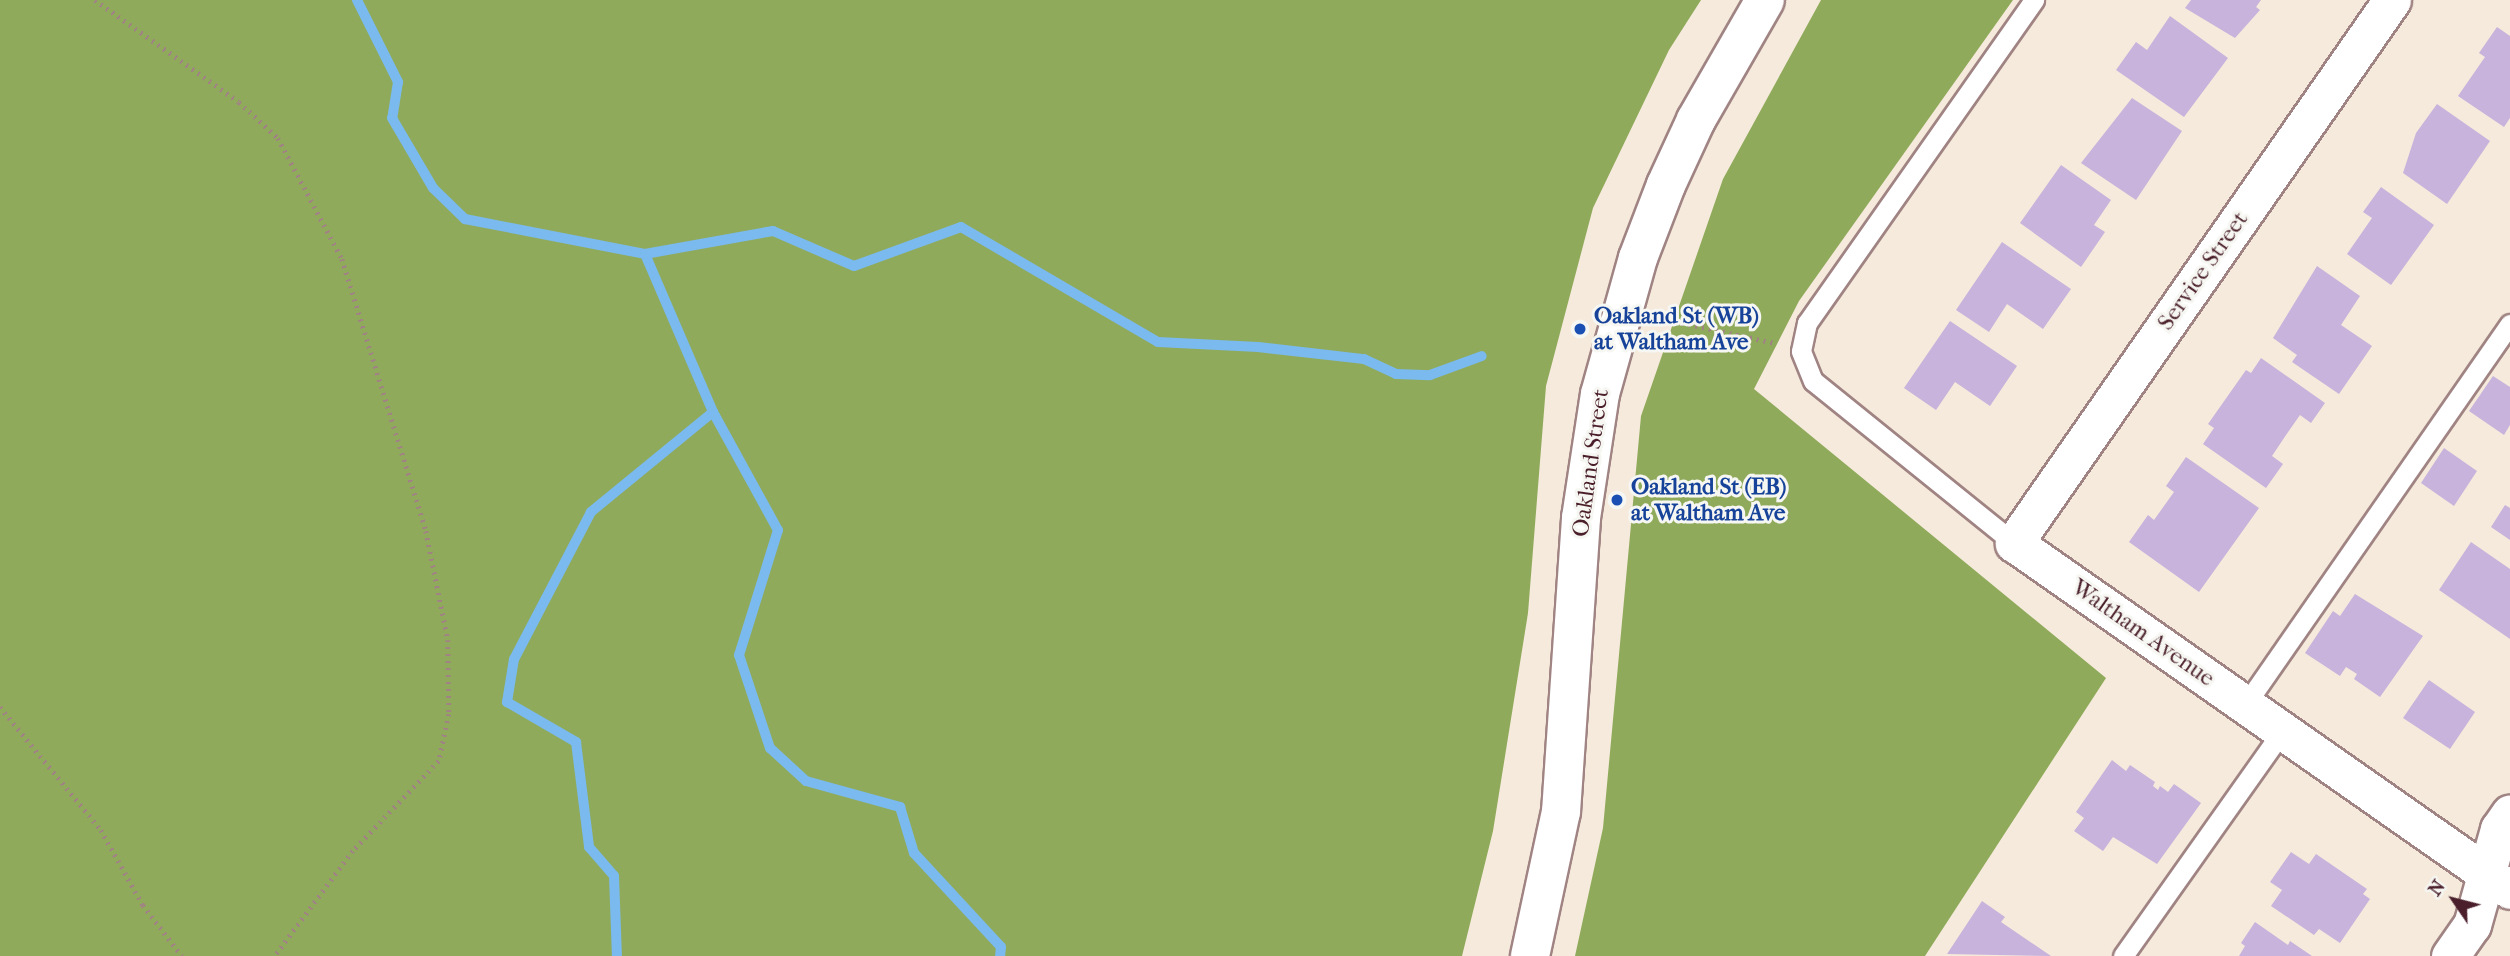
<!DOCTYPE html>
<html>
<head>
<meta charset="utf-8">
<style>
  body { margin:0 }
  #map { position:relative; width:2510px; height:956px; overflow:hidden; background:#f5eadb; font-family:"IM FELL French Canon",serif }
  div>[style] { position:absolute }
  .forest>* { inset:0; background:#90aa5b }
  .stream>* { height:10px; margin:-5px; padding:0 5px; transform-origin:5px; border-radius:5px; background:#7abaee }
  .building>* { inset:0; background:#c7b3dc }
  .path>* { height:4.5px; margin-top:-2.25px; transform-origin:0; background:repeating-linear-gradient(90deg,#a08483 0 2px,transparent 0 7px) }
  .roads { filter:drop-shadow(2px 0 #a08483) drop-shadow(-2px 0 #a08483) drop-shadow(0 2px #a08483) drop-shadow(0 -2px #a08483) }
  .service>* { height:19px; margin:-9.5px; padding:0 9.5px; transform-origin:9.5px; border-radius:9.5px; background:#fff }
  .minor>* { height:37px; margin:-18.5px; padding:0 18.5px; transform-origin:18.5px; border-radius:18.5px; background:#fff }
  .tertiary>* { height:38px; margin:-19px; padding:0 19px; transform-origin:19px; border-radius:19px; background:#fff }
  .dots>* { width:19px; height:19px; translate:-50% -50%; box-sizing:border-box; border:4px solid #f6f6f2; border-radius:50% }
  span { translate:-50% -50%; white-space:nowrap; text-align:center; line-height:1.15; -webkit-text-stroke:6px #f6f6f2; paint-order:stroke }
  .street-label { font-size:23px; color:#4a1f2b }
  .transit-label { font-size:23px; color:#164399; font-weight:700 }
  .left { translate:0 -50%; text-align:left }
  .north { position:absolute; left:2419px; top:865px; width:70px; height:70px; -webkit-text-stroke:5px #f6f6f2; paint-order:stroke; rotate:305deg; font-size:19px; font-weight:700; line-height:28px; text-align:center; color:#4a1f2b }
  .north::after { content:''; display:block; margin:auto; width:24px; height:32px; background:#4a1f2b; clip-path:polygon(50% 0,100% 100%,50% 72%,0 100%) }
</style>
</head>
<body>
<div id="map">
  <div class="forest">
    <div style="clip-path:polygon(0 0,1701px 0,1669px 50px,1593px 208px,1546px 386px,1528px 613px,1493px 831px,1462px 956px,0 956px)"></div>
    <div style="clip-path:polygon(1821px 0,2013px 0,1799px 301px,1754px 389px,2106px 678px,1925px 956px,1575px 956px,1603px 828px,1641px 416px,1723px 179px)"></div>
  </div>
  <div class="stream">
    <div style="left:357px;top:0;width:92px;rotate:63.4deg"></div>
    <div style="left:398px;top:82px;width:36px;rotate:99deg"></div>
    <div style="left:392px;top:118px;width:81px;rotate:59.6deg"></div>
    <div style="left:433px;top:188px;width:45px;rotate:44.1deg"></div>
    <div style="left:465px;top:219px;width:183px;rotate:11deg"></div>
    <div style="left:645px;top:254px;width:172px;rotate:66.7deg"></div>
    <div style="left:713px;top:412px;width:158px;rotate:140.7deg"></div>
    <div style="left:591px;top:512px;width:166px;rotate:117.6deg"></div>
    <div style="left:514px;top:659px;width:44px;rotate:99.2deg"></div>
    <div style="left:507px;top:702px;width:80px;rotate:30.1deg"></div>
    <div style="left:576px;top:742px;width:106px;rotate:82.9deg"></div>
    <div style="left:589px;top:847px;width:38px;rotate:49deg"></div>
    <div style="left:614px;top:876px;width:80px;rotate:87.9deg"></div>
    <div style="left:645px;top:254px;width:130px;rotate:-10.2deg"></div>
    <div style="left:773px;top:231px;width:88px;rotate:23.4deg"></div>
    <div style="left:854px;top:266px;width:114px;rotate:-20deg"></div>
    <div style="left:961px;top:227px;width:228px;rotate:30.3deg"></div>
    <div style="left:1158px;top:342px;width:100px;rotate:2.9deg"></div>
    <div style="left:1258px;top:347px;width:107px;rotate:6.5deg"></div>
    <div style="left:1364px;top:359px;width:35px;rotate:25deg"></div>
    <div style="left:1396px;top:374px;width:34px;rotate:2deg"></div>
    <div style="left:1430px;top:375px;width:55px;rotate:-20.1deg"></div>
    <div style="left:713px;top:412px;width:135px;rotate:61.2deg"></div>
    <div style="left:778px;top:530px;width:131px;rotate:107.3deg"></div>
    <div style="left:739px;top:655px;width:98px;rotate:71.6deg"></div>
    <div style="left:770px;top:748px;width:49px;rotate:42.5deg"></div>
    <div style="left:806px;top:781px;width:98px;rotate:15.5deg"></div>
    <div style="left:900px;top:807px;width:48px;rotate:73.1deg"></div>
    <div style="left:914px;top:853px;width:128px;rotate:47.2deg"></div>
    <div style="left:1001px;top:947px;width:9px;rotate:96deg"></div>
  </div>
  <div class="building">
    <div style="clip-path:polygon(2191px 0,2261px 0,2256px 7px,2260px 10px,2235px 38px,2185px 8px)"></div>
    <div style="clip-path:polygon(2170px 16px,2228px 58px,2184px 117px,2116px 70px,2136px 42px,2147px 50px)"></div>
    <div style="clip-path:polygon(2497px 27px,2510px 36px,2510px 118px,2504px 127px,2458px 96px,2485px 57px,2479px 53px)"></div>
    <div style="clip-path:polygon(2132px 98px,2182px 131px,2136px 200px,2081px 163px)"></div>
    <div style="clip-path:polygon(2437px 104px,2490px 141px,2447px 204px,2403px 173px,2416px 133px)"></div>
    <div style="clip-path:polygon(2061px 165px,2111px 200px,2094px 225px,2105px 232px,2081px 267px,2020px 223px)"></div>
    <div style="clip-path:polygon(2381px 187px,2434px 225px,2391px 285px,2347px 254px,2372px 218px,2363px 212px)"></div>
    <div style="clip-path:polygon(2002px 242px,2071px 289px,2043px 329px,2007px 304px,1989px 332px,1956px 310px)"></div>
    <div style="clip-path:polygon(2317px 266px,2360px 296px,2341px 325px,2372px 346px,2339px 394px,2292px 362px,2297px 355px,2273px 338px)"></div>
    <div style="clip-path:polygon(1950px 321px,2017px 366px,1990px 406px,1955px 382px,1936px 410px,1904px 388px)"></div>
    <div style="clip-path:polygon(2261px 358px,2325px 403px,2311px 423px,2300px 415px,2286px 435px,2272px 456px,2283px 464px,2266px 488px,2203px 444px,2214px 428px,2208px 424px,2246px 370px,2251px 373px)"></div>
    <div style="clip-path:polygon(2493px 376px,2510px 387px,2510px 425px,2504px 435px,2469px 411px)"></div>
    <div style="clip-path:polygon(2444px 448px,2477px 471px,2454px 506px,2421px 483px)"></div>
    <div style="clip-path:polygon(2186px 457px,2259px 508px,2199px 592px,2129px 542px,2148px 515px,2154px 520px,2174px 492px,2166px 486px)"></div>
    <div style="clip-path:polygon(2505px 505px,2510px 508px,2510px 540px,2491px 527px)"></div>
    <div style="clip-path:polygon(2471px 542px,2510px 569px,2510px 639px,2439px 590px)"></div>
    <div style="clip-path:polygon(2355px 594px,2423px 636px,2380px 697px,2354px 679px,2357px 674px,2346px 667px,2340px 676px,2305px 653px,2333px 611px,2340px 616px)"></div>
    <div style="clip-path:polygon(2429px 680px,2475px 712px,2450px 749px,2403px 718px)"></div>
    <div style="clip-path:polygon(2112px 760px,2126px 771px,2130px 765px,2155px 782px,2153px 786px,2158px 790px,2160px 786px,2168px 792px,2174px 784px,2201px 803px,2157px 864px,2113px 837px,2103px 851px,2074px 831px,2084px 818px,2076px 812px)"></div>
    <div style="clip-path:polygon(2291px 852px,2309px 864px,2316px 854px,2367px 889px,2363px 894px,2370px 899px,2340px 943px,2319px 929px,2314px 935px,2271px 906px,2282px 890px,2270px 882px)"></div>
    <div style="clip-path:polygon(1982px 901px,2005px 917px,2001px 922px,2051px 956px,1947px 954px)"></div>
    <div style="clip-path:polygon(2255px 922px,2288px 945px,2290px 941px,2312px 956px,2239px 956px,2245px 946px,2241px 943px)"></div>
  </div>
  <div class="path">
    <div style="left:95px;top:0;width:176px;rotate:35.3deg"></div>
    <div style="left:239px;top:102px;width:53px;rotate:42.7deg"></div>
    <div style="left:278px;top:138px;width:137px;rotate:62.1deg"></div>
    <div style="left:342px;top:259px;width:285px;rotate:72.8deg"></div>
    <div style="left:426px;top:531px;width:111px;rotate:78.6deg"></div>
    <div style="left:448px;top:640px;width:74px;rotate:89.2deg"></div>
    <div style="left:449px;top:714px;width:48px;rotate:102deg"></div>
    <div style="left:439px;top:761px;width:124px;rotate:133.7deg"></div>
    <div style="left:353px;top:851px;width:131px;rotate:126.6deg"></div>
    <div style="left:1661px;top:318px;width:117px;rotate:12.4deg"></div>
    <div style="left:0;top:707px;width:159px;rotate:50.6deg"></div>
    <div style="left:101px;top:830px;width:86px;rotate:60.8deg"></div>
    <div style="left:143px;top:905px;width:64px;rotate:52.6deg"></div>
  </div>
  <div class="roads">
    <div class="service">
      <div style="left:2014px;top:543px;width:258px;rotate:-141.1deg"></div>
      <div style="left:1813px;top:381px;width:32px;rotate:-112deg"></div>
      <div style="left:1801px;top:351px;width:29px;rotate:-78deg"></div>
      <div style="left:1807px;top:323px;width:395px;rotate:-54.9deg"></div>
      <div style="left:2245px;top:705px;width:464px;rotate:-55.2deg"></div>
      <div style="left:2123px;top:956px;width:277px;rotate:-54.7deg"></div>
    </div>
    <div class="minor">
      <div style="left:2392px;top:0;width:662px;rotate:124.84deg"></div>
      <div style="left:2014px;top:543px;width:605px;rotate:34.98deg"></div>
      <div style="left:2450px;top:956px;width:38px;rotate:-55deg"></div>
      <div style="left:2472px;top:925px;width:100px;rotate:-74.3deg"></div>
      <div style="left:2499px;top:829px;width:19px;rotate:-55deg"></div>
    </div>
    <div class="tertiary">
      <div style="left:1530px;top:956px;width:147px;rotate:-77.9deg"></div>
      <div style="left:1561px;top:812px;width:295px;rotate:-86.1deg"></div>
      <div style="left:1581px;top:518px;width:125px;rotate:-81.3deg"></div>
      <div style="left:1600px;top:394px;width:141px;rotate:-74.4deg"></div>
      <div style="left:1638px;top:258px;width:78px;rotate:-69deg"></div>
      <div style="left:1666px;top:185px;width:72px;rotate:-65.2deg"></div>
      <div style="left:1696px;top:120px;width:138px;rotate:-60.1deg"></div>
    </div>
  </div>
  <div class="dots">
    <div style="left:1580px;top:329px;background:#1a4fb4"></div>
    <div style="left:1617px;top:500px;background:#1a4fb4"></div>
  </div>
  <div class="street-label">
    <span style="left:2203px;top:271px;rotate:-55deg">Service Street</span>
    <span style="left:1591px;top:463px;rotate:-82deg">Oakland Street</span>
    <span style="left:2143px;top:633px;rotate:35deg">Waltham Avenue</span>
  </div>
  <div class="transit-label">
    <span class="left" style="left:1594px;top:329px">Oakland St (WB)<br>at Waltham Ave</span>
    <span class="left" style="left:1631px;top:500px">Oakland St (EB)<br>at Waltham Ave</span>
  </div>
  <div class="north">N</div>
</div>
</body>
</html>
